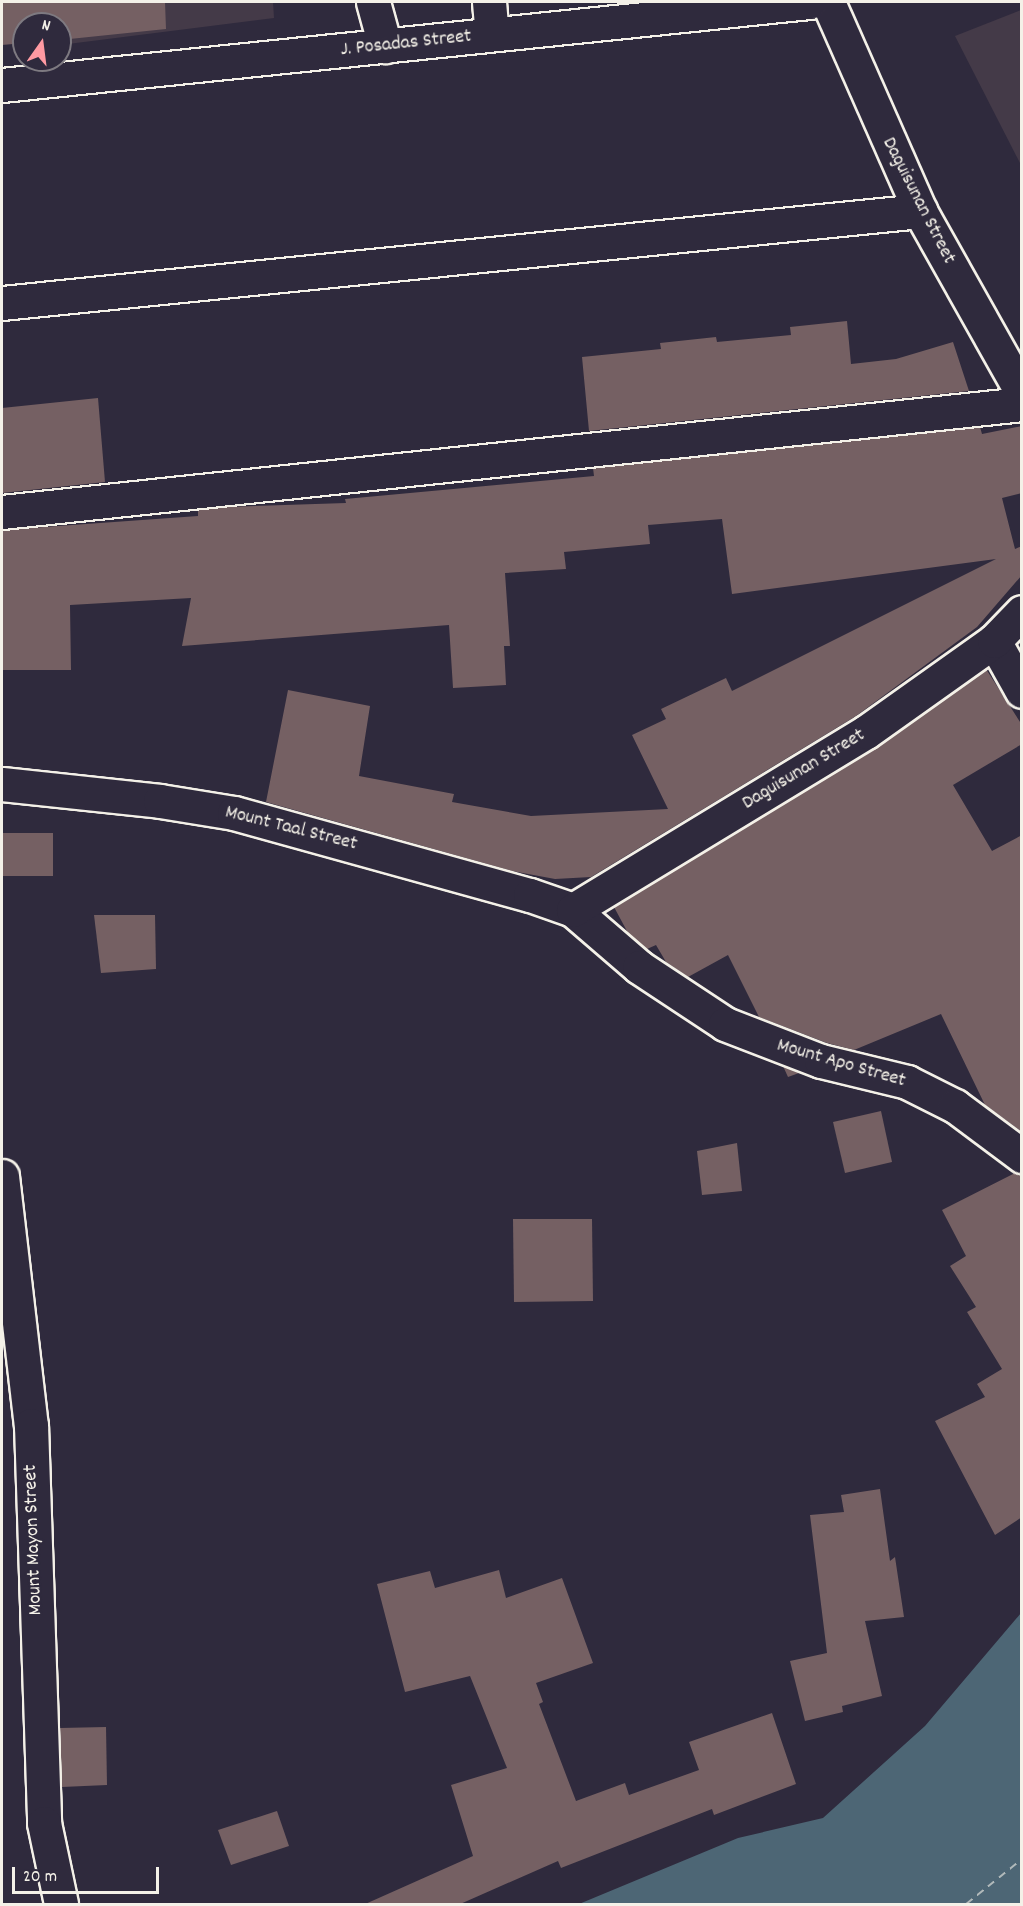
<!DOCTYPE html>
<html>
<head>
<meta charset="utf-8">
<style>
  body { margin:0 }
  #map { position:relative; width:1023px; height:1906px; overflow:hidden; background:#2f2a3d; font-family:Dekko,sans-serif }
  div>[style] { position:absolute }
  .built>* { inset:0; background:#443a48 }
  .water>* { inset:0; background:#4d6675 }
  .ferry>* { height:1.5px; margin-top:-0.75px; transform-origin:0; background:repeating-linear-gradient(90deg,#b1b9ba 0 8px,transparent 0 14px) }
  .building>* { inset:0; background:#756063 }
  .roads { filter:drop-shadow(2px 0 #f4f1e8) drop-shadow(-2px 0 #f4f1e8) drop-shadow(0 2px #f4f1e8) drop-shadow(0 -2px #f4f1e8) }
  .minor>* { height:33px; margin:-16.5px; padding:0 16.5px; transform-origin:16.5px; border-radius:16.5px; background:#2f2a3d }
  span { translate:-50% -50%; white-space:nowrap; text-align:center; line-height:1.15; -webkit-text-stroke:4.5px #2f2a3d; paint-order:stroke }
  .street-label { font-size:20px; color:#f4f1e8 }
  .frame { position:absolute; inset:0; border:3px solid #f4f1e8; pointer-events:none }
  .north { position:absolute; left:12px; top:12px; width:60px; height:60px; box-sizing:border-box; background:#2f2a3d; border:2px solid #7e7a81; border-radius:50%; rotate:14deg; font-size:16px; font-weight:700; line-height:24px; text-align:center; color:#f4f1e8 }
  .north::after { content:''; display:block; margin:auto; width:21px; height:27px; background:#ff9aa2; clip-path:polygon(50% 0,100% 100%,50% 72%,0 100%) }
  .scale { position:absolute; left:12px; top:1867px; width:147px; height:27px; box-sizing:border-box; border:3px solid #f4f1e8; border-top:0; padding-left:8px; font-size:18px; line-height:21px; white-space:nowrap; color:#f4f1e8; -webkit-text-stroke:4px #2f2a3d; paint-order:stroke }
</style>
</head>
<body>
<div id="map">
  <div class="built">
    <div style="clip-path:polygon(2px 2px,273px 2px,274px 18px,60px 45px,60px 24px,24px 24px,24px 50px,15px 51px,10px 5px,2px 5px)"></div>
    <div style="clip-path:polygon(1021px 10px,1021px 165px,955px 36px)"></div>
  </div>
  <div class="water">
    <div style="clip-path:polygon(1021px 1613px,1021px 1904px,579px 1904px,738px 1838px,823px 1818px,925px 1726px)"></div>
  </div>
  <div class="ferry">
    <div style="left:966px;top:1904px;width:72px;rotate:-38.8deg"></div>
  </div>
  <div class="building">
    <div style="clip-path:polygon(2px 2px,165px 2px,166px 29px,60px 40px,60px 24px,24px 24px,24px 43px,2px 45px)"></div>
    <div style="clip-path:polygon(847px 321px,851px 364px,896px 359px,953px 342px,969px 391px,589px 431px,582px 357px,661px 349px,660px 343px,716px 337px,717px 342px,791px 335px,790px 327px)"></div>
    <div style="clip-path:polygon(98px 398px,105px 482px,2px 493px,2px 408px)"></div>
    <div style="clip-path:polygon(1022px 426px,1022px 493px,1002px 498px,1015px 549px,1022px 546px,1022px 575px,977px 627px,856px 716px,591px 877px,555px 879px,512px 871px,266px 802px,288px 690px,370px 706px,359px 776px,454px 794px,452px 802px,531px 816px,668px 809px,632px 735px,666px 719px,661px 709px,726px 678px,732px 691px,996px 559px,732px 594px,722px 519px,648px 525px,650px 544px,564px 552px,566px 569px,505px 573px,510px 646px,504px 646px,506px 685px,453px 688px,449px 625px,182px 646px,191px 598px,70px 605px,71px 670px,2px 670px,2px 530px,198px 516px,198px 510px,226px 507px,346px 503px,345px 499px,594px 476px,593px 468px,980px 427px,982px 434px)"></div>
    <div style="clip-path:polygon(986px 669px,1022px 725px,1022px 744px,953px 785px,992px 851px,1022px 835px,1022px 1132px,985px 1105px,941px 1014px,854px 1050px,827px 1043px,759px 1017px,728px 955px,688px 977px,666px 962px,656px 945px,647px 949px,628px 933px,614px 907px,876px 748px)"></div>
    <div style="clip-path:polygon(2px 833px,53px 833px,53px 876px,2px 876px)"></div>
    <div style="clip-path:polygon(94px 915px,155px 915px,156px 969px,101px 973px)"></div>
    <div style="clip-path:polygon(783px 1066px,799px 1073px,788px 1077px)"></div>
    <div style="clip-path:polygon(881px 1111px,892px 1162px,845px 1173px,833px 1122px)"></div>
    <div style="clip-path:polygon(737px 1143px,742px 1191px,702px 1195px,697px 1151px)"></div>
    <div style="clip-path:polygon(1015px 1173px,1022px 1174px,1022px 1517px,995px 1535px,935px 1421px,985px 1397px,977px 1384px,1002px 1369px,967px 1312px,976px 1307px,950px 1266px,966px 1256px,942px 1210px)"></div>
    <div style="clip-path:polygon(513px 1219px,592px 1219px,593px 1301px,514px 1302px)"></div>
    <div style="clip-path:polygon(880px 1489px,890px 1561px,895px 1557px,904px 1617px,865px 1621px,882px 1696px,842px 1706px,843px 1712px,805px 1721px,790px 1661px,827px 1653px,810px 1515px,844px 1512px,841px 1495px)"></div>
    <div style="clip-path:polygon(499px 1570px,506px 1598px,562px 1578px,593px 1663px,536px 1683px,543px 1702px,539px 1704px,576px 1801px,625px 1783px,629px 1795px,699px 1770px,689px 1742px,772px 1713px,796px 1784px,714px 1815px,712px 1809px,561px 1868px,558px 1861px,458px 1905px,363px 1905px,473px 1856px,451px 1785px,507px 1768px,470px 1676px,405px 1692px,377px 1584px,430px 1571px,435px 1588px)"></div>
    <div style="clip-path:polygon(106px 1727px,107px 1785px,62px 1787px,60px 1728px)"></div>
    <div style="clip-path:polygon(277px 1811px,289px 1846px,231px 1865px,218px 1830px)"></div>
  </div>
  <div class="roads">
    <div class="minor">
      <div style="left:373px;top:2px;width:46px;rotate:74.7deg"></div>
      <div style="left:489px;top:2px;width:32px;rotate:85deg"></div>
      <div style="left:828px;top:2px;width:228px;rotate:66.2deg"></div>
      <div style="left:920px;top:211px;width:209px;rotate:60.7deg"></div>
      <div style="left:2px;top:85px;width:812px;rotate:-5.87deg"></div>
      <div style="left:2px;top:303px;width:923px;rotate:-5.72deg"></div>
      <div style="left:2px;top:512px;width:1026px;rotate:-6.04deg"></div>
      <div style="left:994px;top:641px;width:57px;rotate:60.8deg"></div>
      <div style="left:2px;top:784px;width:159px;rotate:6.1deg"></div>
      <div style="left:160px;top:801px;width:75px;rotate:9.2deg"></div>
      <div style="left:234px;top:813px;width:307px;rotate:15.5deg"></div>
      <div style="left:530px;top:895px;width:46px;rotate:19.2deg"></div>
      <div style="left:573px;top:910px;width:87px;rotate:40.8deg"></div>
      <div style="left:639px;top:967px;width:103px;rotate:33.5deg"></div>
      <div style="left:725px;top:1024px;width:103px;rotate:21.1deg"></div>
      <div style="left:821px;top:1061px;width:89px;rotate:13.7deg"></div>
      <div style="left:907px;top:1082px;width:54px;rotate:26.6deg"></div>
      <div style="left:955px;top:1106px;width:84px;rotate:36.7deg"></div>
      <div style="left:573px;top:910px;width:343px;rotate:-31.3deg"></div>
      <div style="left:866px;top:732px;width:157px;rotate:-35.4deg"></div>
      <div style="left:994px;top:641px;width:40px;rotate:-46deg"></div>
      <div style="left:2px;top:1176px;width:251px;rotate:83.4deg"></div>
      <div style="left:31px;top:1425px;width:398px;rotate:88.1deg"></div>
      <div style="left:44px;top:1823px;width:83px;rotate:78.1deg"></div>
    </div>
  </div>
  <div class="street-label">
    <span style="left:406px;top:44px;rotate:-6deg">J. Posadas Street</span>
    <span style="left:918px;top:201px;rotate:63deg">Daguisunan Street</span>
    <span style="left:804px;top:770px;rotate:-31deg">Daguisunan Street</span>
    <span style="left:291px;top:829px;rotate:14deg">Mount Taal Street</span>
    <span style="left:841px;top:1064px;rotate:16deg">Mount Apo Street</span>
    <span style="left:34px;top:1540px;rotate:-92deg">Mount Mayon Street</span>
  </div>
  <div class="frame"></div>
  <div class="north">N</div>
  <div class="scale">20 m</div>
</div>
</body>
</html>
